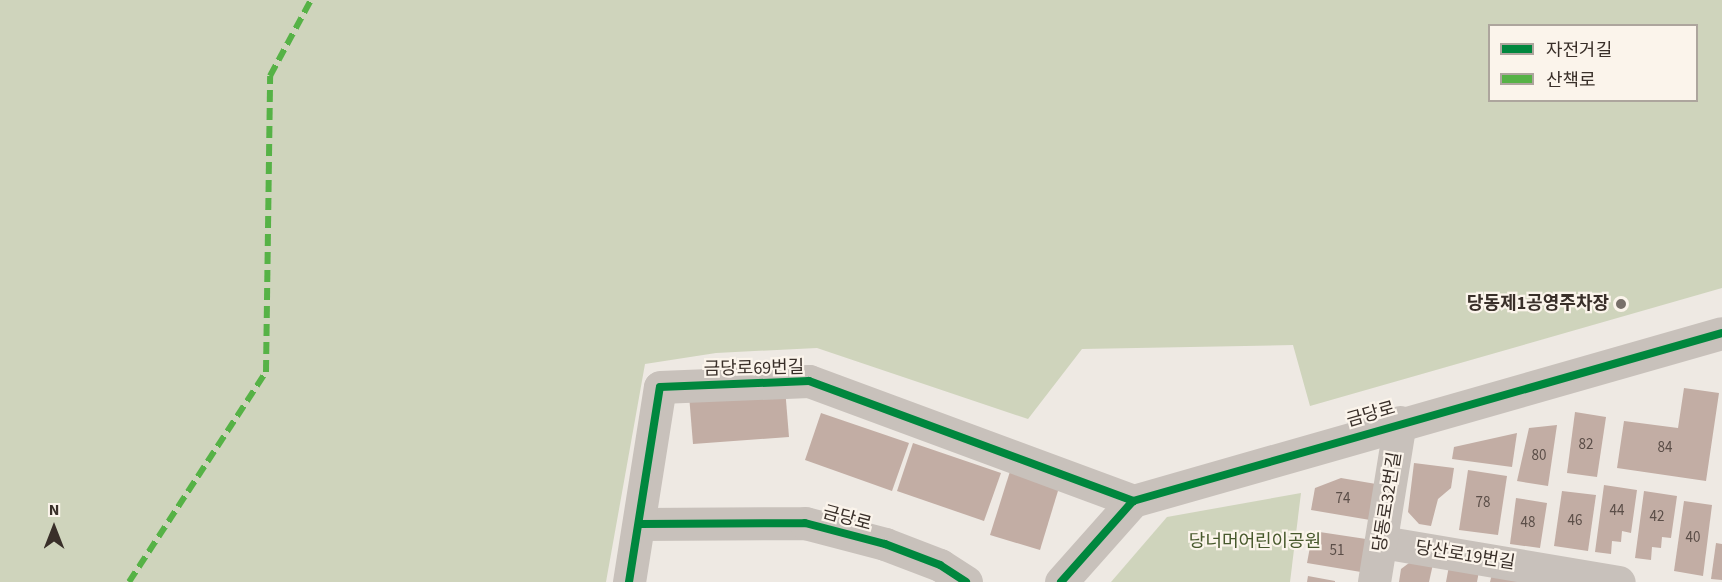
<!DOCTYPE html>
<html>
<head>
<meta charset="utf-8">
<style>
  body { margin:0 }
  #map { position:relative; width:1722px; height:582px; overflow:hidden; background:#eee9e3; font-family:"Source Sans 3","Noto Sans KR",sans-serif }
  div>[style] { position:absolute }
  .green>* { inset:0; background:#cfd4bc }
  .building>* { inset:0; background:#c2ada4 }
  .minor>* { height:33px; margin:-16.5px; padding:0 16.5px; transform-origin:16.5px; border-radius:16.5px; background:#c8c1bb }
  .quiet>* { height:6px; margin-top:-3px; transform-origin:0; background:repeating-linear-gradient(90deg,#56b246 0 12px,transparent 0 18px) }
  .cycleway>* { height:8px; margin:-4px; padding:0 4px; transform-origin:4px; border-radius:4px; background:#00873e }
  .dots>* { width:16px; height:16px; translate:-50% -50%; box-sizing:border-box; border:3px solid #fbf4eb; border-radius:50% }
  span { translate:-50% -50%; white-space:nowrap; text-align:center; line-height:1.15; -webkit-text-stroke:4.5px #fbf4eb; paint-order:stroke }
  .number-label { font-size:15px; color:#5b4e48 }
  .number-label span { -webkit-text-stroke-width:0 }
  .poi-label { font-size:18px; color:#392f29; font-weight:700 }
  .right { translate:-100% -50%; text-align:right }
  .street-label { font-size:18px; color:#392f29 }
  .park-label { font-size:18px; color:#47582c }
  .legend { position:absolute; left:1488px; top:24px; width:210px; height:78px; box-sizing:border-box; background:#fbf4eb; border:2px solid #ada59d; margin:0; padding:8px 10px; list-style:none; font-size:18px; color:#392f29 }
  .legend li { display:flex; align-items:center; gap:12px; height:30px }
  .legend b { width:30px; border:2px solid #ada59d }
  .north { position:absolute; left:24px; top:498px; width:60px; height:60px; -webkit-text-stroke:4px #fbf4eb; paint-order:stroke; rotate:0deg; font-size:16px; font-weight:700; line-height:24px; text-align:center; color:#392f29 }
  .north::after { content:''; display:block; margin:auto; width:21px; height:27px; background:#392f29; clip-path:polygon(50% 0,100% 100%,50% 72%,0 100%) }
</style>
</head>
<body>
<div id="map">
  <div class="green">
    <div style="clip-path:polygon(evenodd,0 0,1722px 0,1722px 288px,1310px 406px,1293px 345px,1082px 349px,1028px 419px,817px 348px,716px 353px,645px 364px,606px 582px,0 582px,0 0,1490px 26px,1696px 26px,1696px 100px,1490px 100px,1490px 26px)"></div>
    <div style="clip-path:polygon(1301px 493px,1290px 582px,1111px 582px,1167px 517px)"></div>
  </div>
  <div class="building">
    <div style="clip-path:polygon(785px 388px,789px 437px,693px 444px,689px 395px)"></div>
    <div style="clip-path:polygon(1684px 388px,1719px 393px,1706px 481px,1617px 468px,1624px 421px,1678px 428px)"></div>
    <div style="clip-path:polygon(1575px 412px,1606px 417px,1597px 477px,1567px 473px)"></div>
    <div style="clip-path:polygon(821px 413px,909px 443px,892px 491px,805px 460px)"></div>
    <div style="clip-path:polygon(1557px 425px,1548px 486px,1517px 481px,1529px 428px)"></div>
    <div style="clip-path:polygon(1517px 433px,1512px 467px,1452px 459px,1454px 447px)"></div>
    <div style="clip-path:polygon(913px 443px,1001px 473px,984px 521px,897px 491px)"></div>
    <div style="clip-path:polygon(1414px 463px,1454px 468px,1451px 488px,1438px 499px,1431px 526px,1419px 524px,1408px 512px)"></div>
    <div style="clip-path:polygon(1012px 465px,1061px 481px,1040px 550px,990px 535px)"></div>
    <div style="clip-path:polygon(1468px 470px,1507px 476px,1498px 535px,1459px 530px)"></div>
    <div style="clip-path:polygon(1341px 478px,1376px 484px,1370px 520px,1311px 510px,1315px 488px)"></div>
    <div style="clip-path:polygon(1604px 485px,1637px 490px,1631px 533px,1622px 531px,1621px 542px,1612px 541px,1611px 554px,1595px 552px)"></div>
    <div style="clip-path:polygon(1562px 491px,1596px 495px,1588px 551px,1554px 546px)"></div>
    <div style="clip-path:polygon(1644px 491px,1677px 496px,1671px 538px,1662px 537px,1661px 548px,1652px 547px,1651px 560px,1635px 558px)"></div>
    <div style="clip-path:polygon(1516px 498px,1547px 503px,1540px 548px,1510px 544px)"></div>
    <div style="clip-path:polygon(1684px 501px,1712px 505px,1703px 576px,1674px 571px)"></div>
    <div style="clip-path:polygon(1313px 531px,1366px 539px,1361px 572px,1307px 563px)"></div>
    <div style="clip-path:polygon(1716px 543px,1722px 544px,1722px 580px,1711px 579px)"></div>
    <div style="clip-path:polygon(1413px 560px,1433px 564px,1429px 582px,1399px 582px,1401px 569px)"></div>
    <div style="clip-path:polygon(1449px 566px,1479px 571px,1477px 582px,1446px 582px)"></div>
    <div style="clip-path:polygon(1492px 574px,1524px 582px,1490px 582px)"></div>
    <div style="clip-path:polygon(1308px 576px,1335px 581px,1335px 582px,1307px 582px)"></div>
  </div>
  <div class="minor">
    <div style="left:640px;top:524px;width:165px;rotate:-0.3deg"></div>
    <div style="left:805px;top:523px;width:83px;rotate:14.7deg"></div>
    <div style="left:885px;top:544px;width:59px;rotate:20.9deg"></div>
    <div style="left:940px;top:565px;width:31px;rotate:33deg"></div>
    <div style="left:1382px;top:542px;width:240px;rotate:9.6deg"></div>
    <div style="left:629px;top:582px;width:197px;rotate:-81deg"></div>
    <div style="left:660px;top:387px;width:149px;rotate:-2.3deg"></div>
    <div style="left:809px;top:381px;width:346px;rotate:20.3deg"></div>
    <div style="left:1061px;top:582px;width:108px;rotate:-48.4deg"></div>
    <div style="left:1133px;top:501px;width:612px;rotate:-15.92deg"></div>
    <div style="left:1374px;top:582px;width:162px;rotate:-80.8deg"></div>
  </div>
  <div class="quiet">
    <div style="left:129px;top:582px;width:251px;rotate:-56.9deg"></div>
    <div style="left:266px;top:372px;width:296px;rotate:-89.2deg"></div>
    <div style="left:270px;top:76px;width:86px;rotate:-61.7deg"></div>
  </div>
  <div class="cycleway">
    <div style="left:640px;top:524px;width:165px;rotate:-0.3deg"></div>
    <div style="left:805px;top:523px;width:83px;rotate:14.7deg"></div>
    <div style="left:885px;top:544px;width:59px;rotate:20.9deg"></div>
    <div style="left:940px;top:565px;width:31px;rotate:33deg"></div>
    <div style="left:629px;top:582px;width:197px;rotate:-81deg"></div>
    <div style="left:660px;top:387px;width:149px;rotate:-2.3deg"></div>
    <div style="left:809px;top:381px;width:346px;rotate:20.3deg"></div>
    <div style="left:1061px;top:582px;width:108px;rotate:-48.4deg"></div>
    <div style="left:1133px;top:501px;width:612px;rotate:-15.92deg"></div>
  </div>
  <div class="dots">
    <div style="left:1621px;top:304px;background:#78706a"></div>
  </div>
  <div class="number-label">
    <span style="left:1586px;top:445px">82</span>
    <span style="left:1665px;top:448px">84</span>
    <span style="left:1539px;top:456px">80</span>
    <span style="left:1343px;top:499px">74</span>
    <span style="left:1483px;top:503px">78</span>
    <span style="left:1617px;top:511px">44</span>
    <span style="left:1657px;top:517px">42</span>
    <span style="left:1575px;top:521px">46</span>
    <span style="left:1528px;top:523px">48</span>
    <span style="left:1693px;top:538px">40</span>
    <span style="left:1337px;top:551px">51</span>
  </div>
  <div class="poi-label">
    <span class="right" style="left:1609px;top:304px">당동제1공영주차장</span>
  </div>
  <div class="street-label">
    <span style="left:754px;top:369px;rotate:-1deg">금당로69번길</span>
    <span style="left:1371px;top:415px;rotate:-16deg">금당로</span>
    <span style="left:1388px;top:502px;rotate:-81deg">당동로32번길</span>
    <span style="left:847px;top:519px;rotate:15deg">금당로</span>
    <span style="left:1465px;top:556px;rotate:9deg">당산로19번길</span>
  </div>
  <div class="park-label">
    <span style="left:1255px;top:542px">당너머어린이공원</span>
  </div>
  <ul class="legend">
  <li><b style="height:8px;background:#00873e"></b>자전거길</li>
  <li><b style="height:8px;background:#56b246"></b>산책로</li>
  </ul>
  <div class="north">N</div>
</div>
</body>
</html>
